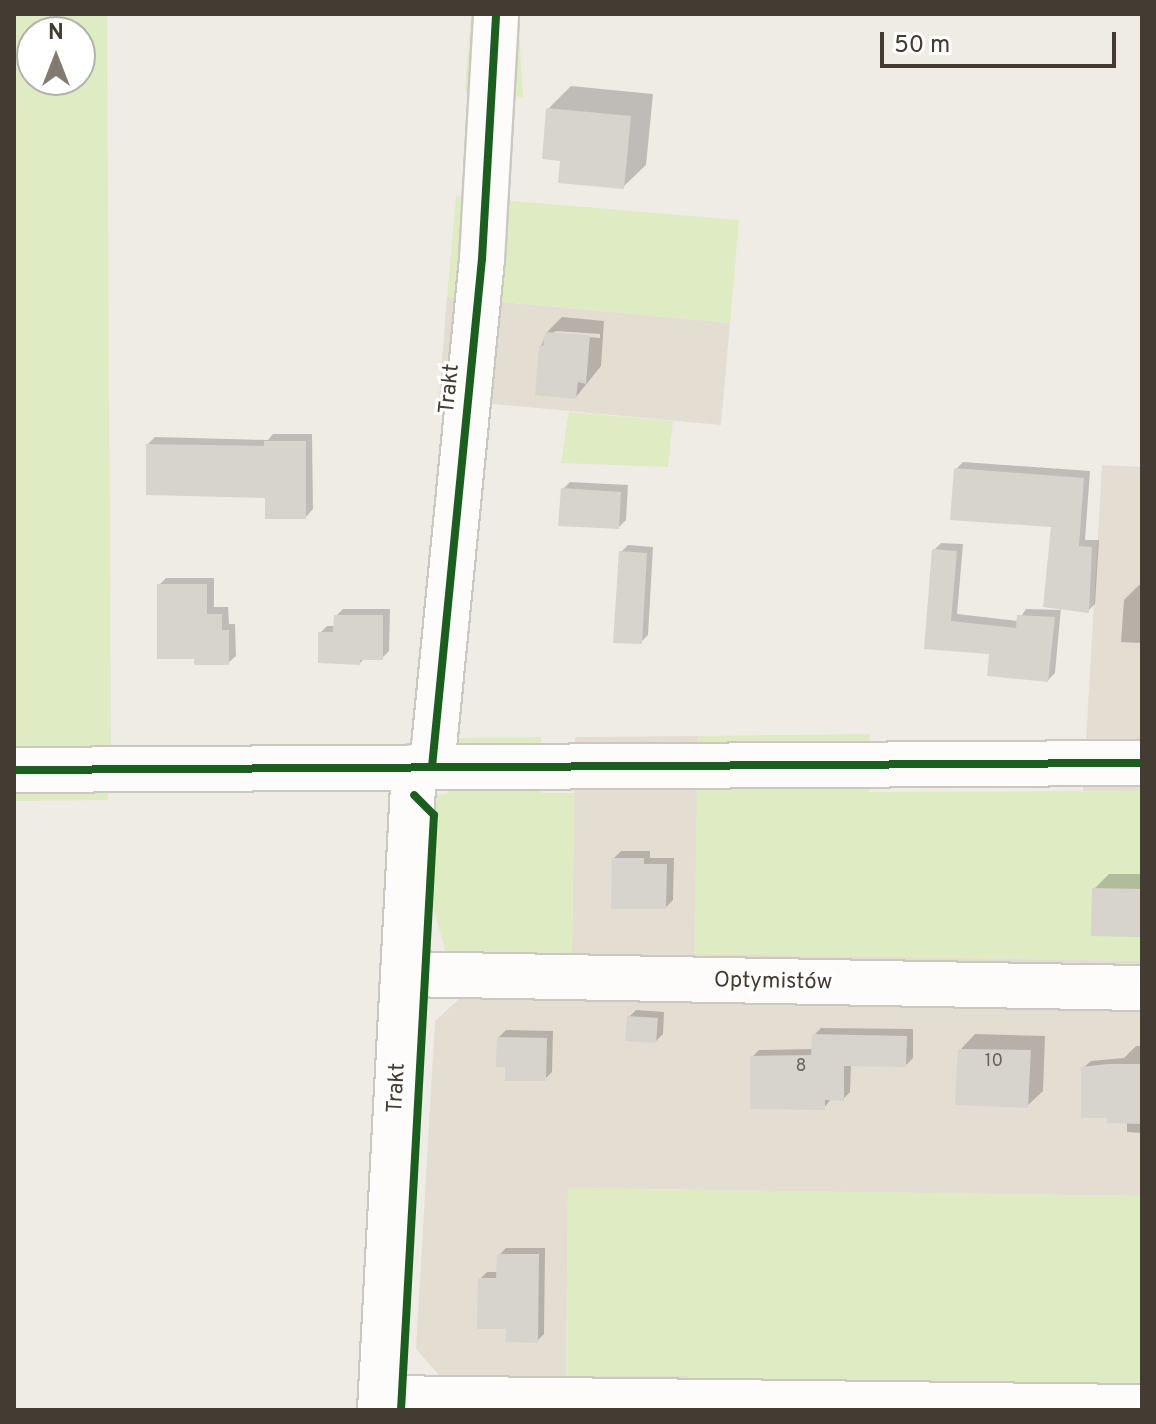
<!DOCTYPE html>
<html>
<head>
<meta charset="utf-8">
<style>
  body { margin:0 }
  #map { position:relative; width:1156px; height:1424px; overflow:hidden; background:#efece6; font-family:Overpass,sans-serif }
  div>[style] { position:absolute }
  .residential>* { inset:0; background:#e4ddd2 }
  .green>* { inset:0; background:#deebc3 }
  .shadow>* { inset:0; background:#0003 }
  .building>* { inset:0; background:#d7d3cd }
  .roads { filter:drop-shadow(2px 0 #cbc8c2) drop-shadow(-2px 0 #cbc8c2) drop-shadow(0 2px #cbc8c2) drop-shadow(0 -2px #cbc8c2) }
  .minor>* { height:44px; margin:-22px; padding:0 22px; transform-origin:22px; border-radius:22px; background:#fdfcfb }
  .cycleway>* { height:8px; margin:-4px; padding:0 4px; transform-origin:4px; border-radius:4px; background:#1b5e20 }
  span { translate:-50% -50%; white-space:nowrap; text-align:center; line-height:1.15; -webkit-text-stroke:6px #fff; paint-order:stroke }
  .number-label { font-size:18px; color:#6a635a }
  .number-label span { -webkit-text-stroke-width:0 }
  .street-label { font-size:22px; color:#443c32 }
  .frame { position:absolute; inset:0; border:16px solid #443c32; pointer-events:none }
  .north { position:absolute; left:16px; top:16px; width:80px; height:80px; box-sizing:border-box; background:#fff; border:2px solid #b4b1ad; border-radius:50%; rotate:0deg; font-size:22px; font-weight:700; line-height:32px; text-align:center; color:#443c32 }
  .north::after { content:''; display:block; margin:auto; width:28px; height:36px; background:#807a71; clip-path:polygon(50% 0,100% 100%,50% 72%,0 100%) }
  .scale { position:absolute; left:880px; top:32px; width:236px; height:36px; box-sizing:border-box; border:4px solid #443c32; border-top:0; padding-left:10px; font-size:24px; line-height:28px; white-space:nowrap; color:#443c32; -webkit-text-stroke:6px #fff; paint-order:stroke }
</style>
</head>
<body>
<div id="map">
  <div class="residential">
    <div style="clip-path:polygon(447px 297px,730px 323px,721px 425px,439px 399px)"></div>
    <div style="clip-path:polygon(1102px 465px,1142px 467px,1142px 791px,1083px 791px)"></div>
    <div style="clip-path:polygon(698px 736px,695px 954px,1142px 961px,1142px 1196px,568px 1188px,566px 1375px,688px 1376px,687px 1410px,437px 1410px,438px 1374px,416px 1349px,435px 1021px,459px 999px,462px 951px,572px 953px,575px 737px)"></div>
  </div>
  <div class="green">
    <div style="clip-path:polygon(evenodd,14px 14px,107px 14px,111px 742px,108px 800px,14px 801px,14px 14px,32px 32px,80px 32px,80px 80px,32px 80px,32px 32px)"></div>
    <div style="clip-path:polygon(471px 14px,518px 14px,523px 97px,465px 91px)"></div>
    <div style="clip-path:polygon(456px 196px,739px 220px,730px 323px,447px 297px)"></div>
    <div style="clip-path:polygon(569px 412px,673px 421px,668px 467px,561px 463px)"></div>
    <div style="clip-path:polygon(870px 734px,869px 792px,1142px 791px,1142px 961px,694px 954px,698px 736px)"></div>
    <div style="clip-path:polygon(541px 737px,542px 793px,574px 793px,572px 953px,463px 951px,459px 999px,402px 797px,447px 794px,455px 738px)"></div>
    <div style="clip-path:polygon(568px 1188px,1142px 1196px,1142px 1410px,1054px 1410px,1054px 1383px,811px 1379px,810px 1410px,687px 1410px,687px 1376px,566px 1376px)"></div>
  </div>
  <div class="shadow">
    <div style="clip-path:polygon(571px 86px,653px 94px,646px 165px,623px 187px,562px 159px,548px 109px)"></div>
    <div style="clip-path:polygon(evenodd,562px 317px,604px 321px,601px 366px,576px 397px,541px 347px,546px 333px,562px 317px,556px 331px,600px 334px,600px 338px,552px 334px,556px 331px)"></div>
    <div style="clip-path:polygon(273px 434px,312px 434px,313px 509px,306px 517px,148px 444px,155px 437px,268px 440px)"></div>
    <div style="clip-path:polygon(963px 462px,1090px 471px,1085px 540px,1099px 540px,1095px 604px,1088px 611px,1061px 607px,1055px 673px,1048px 680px,991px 652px,926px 647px,934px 550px,941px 543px,963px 544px,957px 614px,1018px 621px,1026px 609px,1060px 610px,1053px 525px,956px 469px)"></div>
    <div style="clip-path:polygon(570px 482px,628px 485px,626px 520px,619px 527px,563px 489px)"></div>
    <div style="clip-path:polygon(628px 545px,653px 547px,648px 635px,641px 642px,621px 552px)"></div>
    <div style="clip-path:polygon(166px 578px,214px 578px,214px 607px,228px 607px,229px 624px,235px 624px,236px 656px,228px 663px,196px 657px,159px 585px)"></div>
    <div style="clip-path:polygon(1139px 585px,1142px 585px,1142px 643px,1121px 642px,1124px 600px)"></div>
    <div style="clip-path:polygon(343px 609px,390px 609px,389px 651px,382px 658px,365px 658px,360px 663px,320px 633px,327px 626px,335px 626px,336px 616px)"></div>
    <div style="clip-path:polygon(621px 851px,650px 851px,650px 858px,674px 858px,673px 900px,666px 907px,614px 858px)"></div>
    <div style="clip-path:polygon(1109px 874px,1142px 874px,1142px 935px,1094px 889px)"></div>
    <div style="clip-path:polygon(636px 1010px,664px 1012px,663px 1034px,656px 1041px,629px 1017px)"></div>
    <div style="clip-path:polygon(821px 1028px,913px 1029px,913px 1058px,906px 1065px,851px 1064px,850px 1092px,843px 1099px,831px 1099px,824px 1108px,752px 1057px,759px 1050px,813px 1049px,814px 1035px)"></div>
    <div style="clip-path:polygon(506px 1030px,553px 1031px,552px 1072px,545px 1079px,507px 1065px,499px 1037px)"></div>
    <div style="clip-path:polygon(975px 1034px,1045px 1036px,1043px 1091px,1027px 1106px,960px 1050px)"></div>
    <div style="clip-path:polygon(1136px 1046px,1142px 1046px,1142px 1133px,1127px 1132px,1127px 1122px,1083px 1068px,1091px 1061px,1124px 1058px)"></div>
    <div style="clip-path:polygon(506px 1248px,545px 1248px,544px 1334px,537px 1341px,508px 1327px,480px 1279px,487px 1272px,498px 1272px,499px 1255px)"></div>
  </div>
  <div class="building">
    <div style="clip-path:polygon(546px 108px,631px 116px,624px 189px,558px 183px,560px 161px,542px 159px)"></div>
    <div style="clip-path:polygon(545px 332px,590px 335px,586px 384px,578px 382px,576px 399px,535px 395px,539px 346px,543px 346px)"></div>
    <div style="clip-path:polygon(264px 441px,306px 441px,306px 519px,265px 519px,265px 498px,146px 495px,146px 444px,264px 446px)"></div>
    <div style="clip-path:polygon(954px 468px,1084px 478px,1079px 546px,1092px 547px,1089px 613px,1043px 607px,1051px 527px,950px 520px)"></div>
    <div style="clip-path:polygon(561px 488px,621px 492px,619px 529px,558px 526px)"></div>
    <div style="clip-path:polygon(932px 549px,957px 551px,951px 621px,1016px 628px,1017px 615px,1055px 617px,1048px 682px,987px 676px,989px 654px,924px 649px)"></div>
    <div style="clip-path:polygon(619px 551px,647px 553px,642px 644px,613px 643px)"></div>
    <div style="clip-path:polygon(157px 584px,207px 584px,207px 614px,222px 614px,222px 630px,229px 630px,229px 665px,194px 665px,194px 659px,157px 659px)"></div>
    <div style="clip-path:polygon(334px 615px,383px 615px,383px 660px,360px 660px,360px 665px,318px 663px,318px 632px,333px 632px)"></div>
    <div style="clip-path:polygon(612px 858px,644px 858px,644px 864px,667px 864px,666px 909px,611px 909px)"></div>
    <div style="clip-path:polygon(1092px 888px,1142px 889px,1142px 937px,1091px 936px)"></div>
    <div style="clip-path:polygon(627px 1016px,658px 1018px,656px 1043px,625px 1041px)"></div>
    <div style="clip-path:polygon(812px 1034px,907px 1036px,906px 1067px,844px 1066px,844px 1101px,825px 1100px,825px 1110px,750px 1109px,750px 1056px,811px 1055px)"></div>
    <div style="clip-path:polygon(497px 1037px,547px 1038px,546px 1081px,505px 1081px,505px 1067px,496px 1067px)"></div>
    <div style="clip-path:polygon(958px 1049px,1031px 1050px,1028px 1108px,955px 1105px)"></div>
    <div style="clip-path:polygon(1108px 1064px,1142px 1064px,1142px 1124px,1107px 1123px,1107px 1118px,1081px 1118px,1081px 1067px)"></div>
    <div style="clip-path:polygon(497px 1254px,539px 1254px,538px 1343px,505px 1342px,506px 1329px,477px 1329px,478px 1278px,496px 1278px)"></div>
  </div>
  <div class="roads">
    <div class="minor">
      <div style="left:432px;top:767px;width:510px;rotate:-84.38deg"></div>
      <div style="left:482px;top:259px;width:245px;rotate:-86.7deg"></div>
      <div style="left:14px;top:770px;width:1128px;rotate:-0.36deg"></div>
      <div style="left:403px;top:974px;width:739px;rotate:1.09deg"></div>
      <div style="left:381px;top:1398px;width:761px;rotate:0.68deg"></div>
      <div style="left:380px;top:1410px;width:644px;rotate:-86.97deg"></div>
    </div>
  </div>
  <div class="cycleway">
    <div style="left:432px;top:767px;width:510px;rotate:-84.38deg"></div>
    <div style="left:482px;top:259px;width:245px;rotate:-86.7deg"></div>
    <div style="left:14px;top:770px;width:1128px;rotate:-0.36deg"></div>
    <div style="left:401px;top:1410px;width:596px;rotate:-86.83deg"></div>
    <div style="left:434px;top:815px;width:28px;rotate:-135deg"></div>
  </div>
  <div class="number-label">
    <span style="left:994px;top:1062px">10</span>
    <span style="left:801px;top:1067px">8</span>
  </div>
  <div class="street-label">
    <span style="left:450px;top:389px;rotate:-84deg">Trakt</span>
    <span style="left:773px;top:982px;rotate:1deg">Optymistów</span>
    <span style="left:397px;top:1088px;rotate:-87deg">Trakt</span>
  </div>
  <div class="frame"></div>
  <div class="north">N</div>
  <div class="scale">50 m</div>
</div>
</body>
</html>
